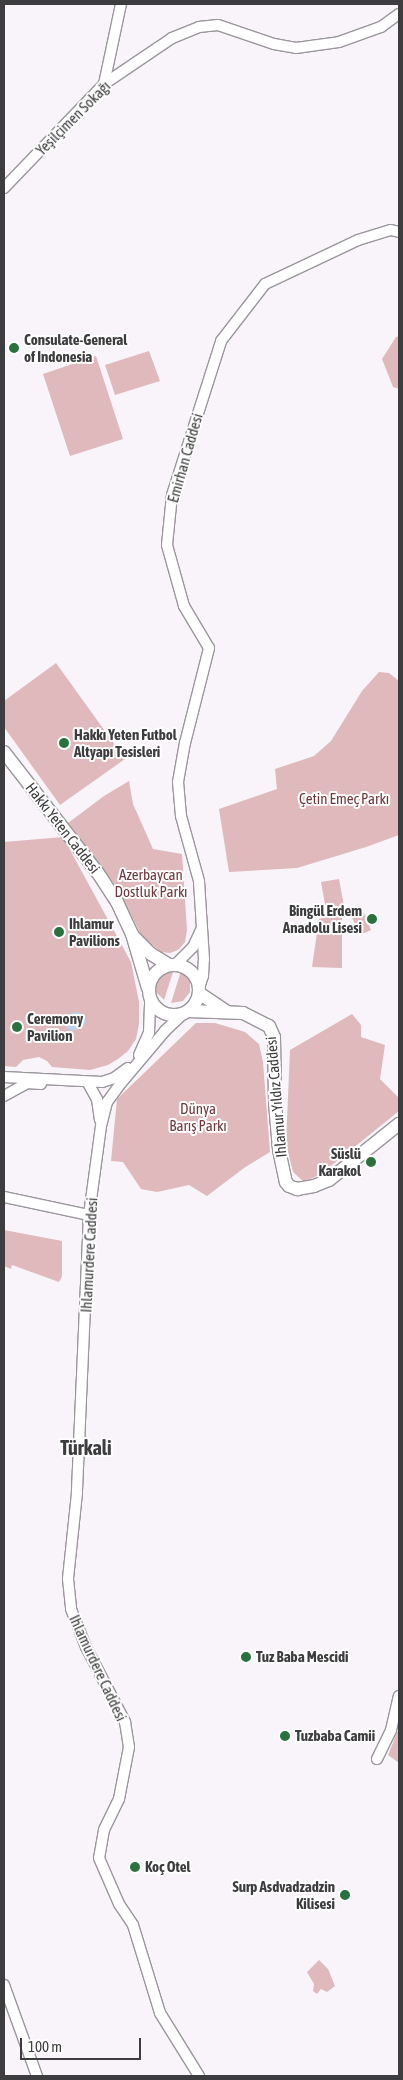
<!DOCTYPE html>
<html>
<head>
<meta charset="utf-8">
<style>
  body { margin:0 }
  #map { position:relative; width:403px; height:2080px; overflow:hidden; background:#f8f4fa; font-family:"Asap Condensed",sans-serif }
  div>[style] { position:absolute }
  .green>* { inset:0; background:#dfb9bb }
  .water>* { inset:0; background:#b6d4ef }
  .roads { filter:drop-shadow(1px 0 #9a969c) drop-shadow(-1px 0 #9a969c) drop-shadow(0 1px #9a969c) drop-shadow(0 -1px #9a969c) }
  .minor>* { height:10px; margin:-5px; padding:0 5px; transform-origin:5px; border-radius:5px; background:#fff }
  .major>* { height:12px; margin:-6px; padding:0 6px; transform-origin:6px; border-radius:6px; background:#fff }
  .major>.ring { margin:-6px; padding:0; box-sizing:content-box; background:none; border:12px solid #fff; border-radius:50% }
  .dots>* { width:14px; height:14px; translate:-50% -50%; box-sizing:border-box; border:2px solid #fff; border-radius:50% }
  span { translate:-50% -50%; white-space:nowrap; text-align:center; line-height:1.15; -webkit-text-stroke:4px #fff; paint-order:stroke }
  .street-label { font-size:15px; color:#3d3c3e }
  .poi-label { font-size:15px; color:#3d3c3e; font-weight:700 }
  .left { translate:0 -50%; text-align:left }
  .right { translate:-100% -50%; text-align:right }
  .park-label { font-size:15px; color:#71383d }
  .district-label { font-size:20px; color:#3d3c3e; font-weight:700 }
  .frame { position:absolute; inset:0; border:5px solid #3d3c3e; pointer-events:none }
  .scale { position:absolute; left:20px; top:2038px; width:121px; height:22px; box-sizing:border-box; border:2px solid #3d3c3e; border-top:0; padding-left:6px; font-size:15px; line-height:18px; white-space:nowrap; color:#3d3c3e; -webkit-text-stroke:4px #fff; paint-order:stroke }
</style>
</head>
<body>
<div id="map">
  <div class="green">
    <div style="clip-path:polygon(399px 336px,399px 389px,393px 387px,382px 359px,396px 337px)"></div>
    <div style="clip-path:polygon(149px 351px,160px 381px,115px 395px,105px 365px)"></div>
    <div style="clip-path:polygon(96px 356px,123px 439px,70px 456px,43px 374px)"></div>
    <div style="clip-path:polygon(56px 663px,125px 759px,60px 805px,4px 727px,4px 701px)"></div>
    <div style="clip-path:polygon(379px 672px,389px 673px,399px 681px,399px 835px,366px 847px,297px 868px,229px 872px,219px 809px,277px 789px,275px 769px,314px 756px,331px 741px,362px 691px)"></div>
    <div style="clip-path:polygon(129px 781px,133px 804px,153px 849px,182px 854px,187px 930px,185px 942px,178px 950px,170px 953px,161px 952px,141px 935px,119px 890px,68px 823px,104px 796px)"></div>
    <div style="clip-path:polygon(63px 837px,131px 962px,139px 1002px,139px 1024px,136px 1039px,128px 1051px,118px 1059px,108px 1065px,90px 1070px,52px 1067px,47px 1061px,39px 1057px,23px 1060px,16px 1067px,4px 1066px,4px 842px)"></div>
    <div style="clip-path:polygon(339px 879px,345px 912px,327px 915px,321px 882px)"></div>
    <div style="clip-path:polygon(361px 906px,371px 930px,360px 935px,349px 911px)"></div>
    <div style="clip-path:polygon(342px 913px,342px 968px,312px 967px,319px 919px)"></div>
    <div style="clip-path:polygon(171px 968px,173px 972px,164px 1000px,156px 992px,155px 982px,160px 973px)"></div>
    <div style="clip-path:polygon(181px 971px,190px 981px,190px 992px,183px 1001px,171px 1003px)"></div>
    <div style="clip-path:polygon(352px 1014px,361px 1025px,361px 1037px,385px 1045px,380px 1079px,399px 1098px,399px 1111px,321px 1174px,304px 1182px,293px 1172px,286px 1144px,290px 1050px)"></div>
    <div style="clip-path:polygon(196px 1023px,215px 1023px,245px 1032px,259px 1044px,263px 1062px,270px 1152px,244px 1168px,207px 1196px,189px 1185px,157px 1192px,141px 1189px,123px 1162px,111px 1161px,117px 1099px)"></div>
    <div style="clip-path:polygon(4px 1230px,62px 1241px,62px 1276px,59px 1282px,12px 1265px,11px 1269px,4px 1266px)"></div>
    <div style="clip-path:polygon(399px 1728px,399px 1763px,388px 1755px)"></div>
    <div style="clip-path:polygon(319px 1960px,328px 1969px,335px 1986px,327px 1992px,321px 1989px,317px 1994px,313px 1991px,314px 1984px,307px 1972px)"></div>
  </div>
  <div class="water">
    <div style="clip-path:polygon(75px 1012px,81px 1013px,86px 1021px,84px 1026px,79px 1026px,74px 1031px,68px 1029px,64px 1023px,65px 1016px)"></div>
  </div>
  <div class="roads">
    <div class="minor">
      <div style="left:104px;top:84px;width:82px;rotate:-78deg"></div>
      <div style="left:4px;top:188px;width:144px;rotate:-46.1deg"></div>
      <div style="left:104px;top:84px;width:82px;rotate:-34.1deg"></div>
      <div style="left:172px;top:38px;width:29px;rotate:-22deg"></div>
      <div style="left:199px;top:27px;width:19px;rotate:-6deg"></div>
      <div style="left:218px;top:25px;width:59px;rotate:18.7deg"></div>
      <div style="left:274px;top:44px;width:22px;rotate:10deg"></div>
      <div style="left:296px;top:48px;width:43px;rotate:-7.9deg"></div>
      <div style="left:339px;top:42px;width:45px;rotate:-19.7deg"></div>
      <div style="left:381px;top:27px;width:22px;rotate:-36deg"></div>
      <div style="left:175px;top:965px;width:25px;rotate:-45deg"></div>
      <div style="left:193px;top:947px;width:19px;rotate:-65deg"></div>
      <div style="left:199px;top:988px;width:13px;rotate:-72deg"></div>
      <div style="left:203px;top:976px;width:17px;rotate:-87deg"></div>
      <div style="left:204px;top:959px;width:78px;rotate:-93.7deg"></div>
      <div style="left:199px;top:881px;width:67px;rotate:-105.5deg"></div>
      <div style="left:181px;top:816px;width:34px;rotate:-95deg"></div>
      <div style="left:178px;top:782px;width:40px;rotate:-80deg"></div>
      <div style="left:185px;top:743px;width:98px;rotate:-75.8deg"></div>
      <div style="left:209px;top:648px;width:49px;rotate:-120.8deg"></div>
      <div style="left:184px;top:606px;width:63px;rotate:-105.6deg"></div>
      <div style="left:167px;top:545px;width:50px;rotate:-84.3deg"></div>
      <div style="left:172px;top:495px;width:162px;rotate:-72.3deg"></div>
      <div style="left:221px;top:341px;width:72px;rotate:-52.3deg"></div>
      <div style="left:265px;top:284px;width:103px;rotate:-25.3deg"></div>
      <div style="left:358px;top:240px;width:34px;rotate:-17deg"></div>
      <div style="left:391px;top:230px;width:8px;rotate:14deg"></div>
      <div style="left:184px;top:1013px;width:26px;rotate:137deg"></div>
      <div style="left:165px;top:1031px;width:68px;rotate:130.2deg"></div>
      <div style="left:121px;top:1083px;width:24px;rotate:126deg"></div>
      <div style="left:107px;top:1102px;width:25px;rotate:104deg"></div>
      <div style="left:101px;top:1126px;width:90px;rotate:97.7deg"></div>
      <div style="left:89px;top:1215px;width:278px;rotate:92.5deg"></div>
      <div style="left:77px;top:1493px;width:86px;rotate:96deg"></div>
      <div style="left:68px;top:1579px;width:30px;rotate:84deg"></div>
      <div style="left:71px;top:1609px;width:41px;rotate:68.5deg"></div>
      <div style="left:86px;top:1647px;width:85px;rotate:62.5deg"></div>
      <div style="left:125px;top:1722px;width:25px;rotate:81deg"></div>
      <div style="left:129px;top:1747px;width:53px;rotate:100.9deg"></div>
      <div style="left:119px;top:1799px;width:34px;rotate:116deg"></div>
      <div style="left:104px;top:1830px;width:28px;rotate:100deg"></div>
      <div style="left:99px;top:1858px;width:50px;rotate:66.5deg"></div>
      <div style="left:119px;top:1904px;width:25px;rotate:56deg"></div>
      <div style="left:133px;top:1925px;width:92px;rotate:72.9deg"></div>
      <div style="left:160px;top:2013px;width:74px;rotate:58.2deg"></div>
      <div style="left:139px;top:1055px;width:24px;rotate:-66deg"></div>
      <div style="left:149px;top:1033px;width:34px;rotate:-88deg"></div>
      <div style="left:4px;top:1077px;width:98px;rotate:2.9deg"></div>
      <div style="left:102px;top:1082px;width:13px;rotate:-18deg"></div>
      <div style="left:114px;top:1078px;width:17px;rotate:-36deg"></div>
      <div style="left:88px;top:1083px;width:18px;rotate:61deg"></div>
      <div style="left:97px;top:1099px;width:21px;rotate:82deg"></div>
      <div style="left:4px;top:1096px;width:26px;rotate:-29deg"></div>
      <div style="left:27px;top:1083px;width:14px;rotate:4deg"></div>
      <div style="left:4px;top:1197px;width:87px;rotate:12deg"></div>
      <div style="left:377px;top:1759px;width:32px;rotate:-64deg"></div>
      <div style="left:391px;top:1730px;width:35px;rotate:-77deg"></div>
      <div style="left:4px;top:1985px;width:97px;rotate:70.1deg"></div>
    </div>
    <div class="major">
      <div style="left:4px;top:752px;width:153px;rotate:52.2deg"></div>
      <div style="left:98px;top:873px;width:35px;rotate:57deg"></div>
      <div style="left:117px;top:902px;width:35px;rotate:65deg"></div>
      <div style="left:132px;top:934px;width:56px;rotate:73.5deg"></div>
      <div style="left:133px;top:936px;width:25px;rotate:45deg"></div>
      <div style="left:151px;top:954px;width:21px;rotate:31deg"></div>
      <div class="ring" style="left:149px;top:965px;width:38px;height:38px"></div>
      <div style="left:199px;top:993px;width:34px;rotate:34deg"></div>
      <div style="left:188px;top:1011px;width:55px;rotate:2.1deg"></div>
      <div style="left:243px;top:1013px;width:29px;rotate:27deg"></div>
      <div style="left:269px;top:1026px;width:12px;rotate:66deg"></div>
      <div style="left:274px;top:1037px;width:66px;rotate:89.1deg"></div>
      <div style="left:275px;top:1103px;width:47px;rotate:85.1deg"></div>
      <div style="left:279px;top:1150px;width:33px;rotate:78deg"></div>
      <div style="left:286px;top:1182px;width:5px;rotate:53deg"></div>
      <div style="left:289px;top:1186px;width:9px;rotate:21deg"></div>
      <div style="left:297px;top:1189px;width:17px;rotate:-10deg"></div>
      <div style="left:314px;top:1186px;width:16px;rotate:-22deg"></div>
      <div style="left:329px;top:1180px;width:90px;rotate:-38.7deg"></div>
    </div>
  </div>
  <div class="dots">
    <div style="left:14px;top:348px;background:#29713e"></div>
    <div style="left:64px;top:743px;background:#29713e"></div>
    <div style="left:372px;top:919px;background:#29713e"></div>
    <div style="left:59px;top:932px;background:#29713e"></div>
    <div style="left:17px;top:1027px;background:#29713e"></div>
    <div style="left:371px;top:1162px;background:#29713e"></div>
    <div style="left:246px;top:1657px;background:#29713e"></div>
    <div style="left:285px;top:1736px;background:#29713e"></div>
    <div style="left:135px;top:1867px;background:#29713e"></div>
    <div style="left:345px;top:1895px;background:#29713e"></div>
  </div>
  <div class="street-label">
    <span style="left:73px;top:118px;rotate:-45deg">Yeşilçimen Sokağı</span>
    <span style="left:185px;top:458px;rotate:-74deg">Emirhan Caddesi</span>
    <span style="left:63px;top:828px;rotate:52deg">Hakkı Yeten Caddesi</span>
    <span style="left:276px;top:1097px;rotate:-95deg">Ihlamur Yıldız Caddesi</span>
    <span style="left:89px;top:1255px;rotate:-87deg">Ihlamurdere Caddesi</span>
    <span style="left:98px;top:1668px;rotate:65deg">Ihlamurdere Caddesi</span>
  </div>
  <div class="poi-label">
    <span class="left" style="left:24px;top:348px">Consulate-General<br>of Indonesia</span>
    <span class="left" style="left:74px;top:743px">Hakkı Yeten Futbol<br>Altyapı Tesisleri</span>
    <span class="right" style="left:362px;top:919px">Bingül Erdem<br>Anadolu Lisesi</span>
    <span class="left" style="left:69px;top:932px">Ihlamur<br>Pavilions</span>
    <span class="left" style="left:27px;top:1027px">Ceremony<br>Pavilion</span>
    <span class="right" style="left:361px;top:1162px">Süslü<br>Karakol</span>
    <span class="left" style="left:256px;top:1657px">Tuz Baba Mescidi</span>
    <span class="left" style="left:295px;top:1736px">Tuzbaba Camii</span>
    <span class="left" style="left:145px;top:1867px">Koç Otel</span>
    <span class="right" style="left:335px;top:1895px">Surp Asdvadzadzin<br>Kilisesi</span>
  </div>
  <div class="park-label">
    <span style="left:344px;top:799px">Çetin Emeç Parkı</span>
    <span style="left:151px;top:883px">Azerbaycan<br>Dostluk Parkı</span>
    <span style="left:198px;top:1117px">Dünya<br>Barış Parkı</span>
  </div>
  <div class="district-label">
    <span style="left:86px;top:1447px">Türkali</span>
  </div>
  <div class="frame"></div>
  <div class="scale">100 m</div>
</div>
</body>
</html>
